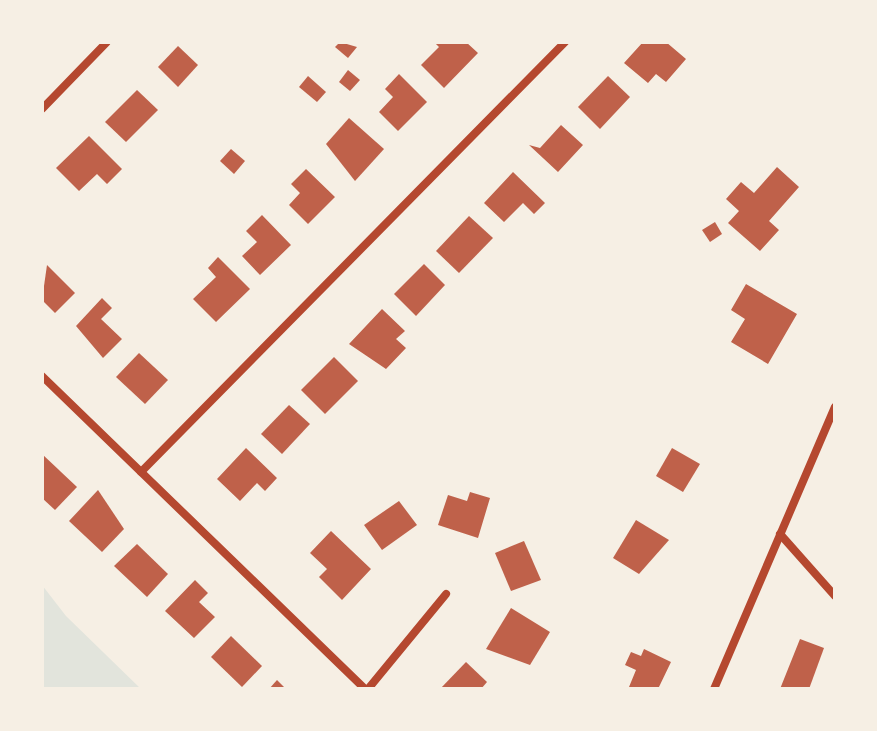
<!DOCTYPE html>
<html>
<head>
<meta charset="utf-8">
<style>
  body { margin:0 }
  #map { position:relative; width:877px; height:731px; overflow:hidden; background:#f6efe4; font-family:Signika,sans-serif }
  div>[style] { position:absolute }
  .green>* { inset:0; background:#e2e4dc }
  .building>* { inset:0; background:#bf614a }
  .minor>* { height:8px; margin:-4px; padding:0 4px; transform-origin:4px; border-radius:4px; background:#b5482f }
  span { translate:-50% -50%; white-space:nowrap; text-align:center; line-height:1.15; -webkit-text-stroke:8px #f6efe4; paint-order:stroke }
  .frame { position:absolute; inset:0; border:44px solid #f6efe4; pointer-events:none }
</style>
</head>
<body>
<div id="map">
  <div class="green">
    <div style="clip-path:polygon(42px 585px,66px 616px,141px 689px,42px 689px)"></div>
  </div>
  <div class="building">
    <div style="clip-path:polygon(340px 42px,357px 47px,348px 58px,335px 47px)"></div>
    <div style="clip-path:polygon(434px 42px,466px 42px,478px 53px,444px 88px,421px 65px,439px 47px)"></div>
    <div style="clip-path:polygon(643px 42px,666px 42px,686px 59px,666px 82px,656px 74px,648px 83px,624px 63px)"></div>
    <div style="clip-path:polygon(178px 46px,198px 65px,178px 87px,158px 67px)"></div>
    <div style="clip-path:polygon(348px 70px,360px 80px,350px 91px,339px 82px)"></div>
    <div style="clip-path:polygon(399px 74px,427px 102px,398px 131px,379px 112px,393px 97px,385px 89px)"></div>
    <div style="clip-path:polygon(308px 76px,326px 92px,317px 102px,299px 87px)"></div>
    <div style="clip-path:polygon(608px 76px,630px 97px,600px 129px,578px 107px)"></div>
    <div style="clip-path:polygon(137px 90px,158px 110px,126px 142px,105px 122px)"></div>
    <div style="clip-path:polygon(349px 118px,384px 149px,355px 181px,326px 144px)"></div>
    <div style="clip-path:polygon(561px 125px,583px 145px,558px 172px,529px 145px,540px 148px)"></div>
    <div style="clip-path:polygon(89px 136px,122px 169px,107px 184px,97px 174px,79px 191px,56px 168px)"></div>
    <div style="clip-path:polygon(231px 149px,245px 161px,234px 174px,220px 161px)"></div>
    <div style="clip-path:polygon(777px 167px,799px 187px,769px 221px,779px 230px,760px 251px,728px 223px,739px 211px,726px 199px,741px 182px,754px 193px)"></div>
    <div style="clip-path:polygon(306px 169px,335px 197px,308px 224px,289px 205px,300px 193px,291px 184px)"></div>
    <div style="clip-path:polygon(513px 172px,545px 203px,534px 214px,523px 203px,504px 222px,484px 203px)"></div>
    <div style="clip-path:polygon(262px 215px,291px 245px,260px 275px,242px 256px,257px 242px,246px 231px)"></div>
    <div style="clip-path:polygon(469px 216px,493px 238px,459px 273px,436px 251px)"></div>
    <div style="clip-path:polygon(715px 222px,722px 234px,710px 242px,702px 230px)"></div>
    <div style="clip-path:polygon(218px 257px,250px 289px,216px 322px,193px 299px,216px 277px,208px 268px)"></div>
    <div style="clip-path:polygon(424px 264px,445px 285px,416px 316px,394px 294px)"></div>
    <div style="clip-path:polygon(47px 265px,75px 293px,55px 313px,42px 300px)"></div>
    <div style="clip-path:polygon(746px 284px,797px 314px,768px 364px,731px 342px,745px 319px,731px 310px)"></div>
    <div style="clip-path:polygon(102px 298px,112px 308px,101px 319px,122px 339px,103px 358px,76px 326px)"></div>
    <div style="clip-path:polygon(382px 309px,405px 331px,396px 339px,406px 348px,386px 369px,349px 344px)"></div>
    <div style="clip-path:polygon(139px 353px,168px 380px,145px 404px,116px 377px)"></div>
    <div style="clip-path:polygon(334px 357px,358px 381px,325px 414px,301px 390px)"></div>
    <div style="clip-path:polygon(289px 405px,310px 424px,282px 454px,261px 434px)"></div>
    <div style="clip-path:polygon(246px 448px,277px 478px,265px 491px,257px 483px,240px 501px,217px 479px)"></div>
    <div style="clip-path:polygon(672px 448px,700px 464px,683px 492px,656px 476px)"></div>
    <div style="clip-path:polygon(42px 454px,77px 487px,55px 510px,42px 498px)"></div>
    <div style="clip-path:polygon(98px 490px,124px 529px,102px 552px,69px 521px)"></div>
    <div style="clip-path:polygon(470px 492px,490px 498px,478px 538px,438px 525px,448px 495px,467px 501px)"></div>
    <div style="clip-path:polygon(399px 501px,417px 525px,382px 550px,364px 525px)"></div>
    <div style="clip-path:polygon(636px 520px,669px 540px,639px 574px,613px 558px)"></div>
    <div style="clip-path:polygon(331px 531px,371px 569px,342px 600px,319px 577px,327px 569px,310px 553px)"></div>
    <div style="clip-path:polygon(524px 541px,541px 580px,511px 591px,495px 553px)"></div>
    <div style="clip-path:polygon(137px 544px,168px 574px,147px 597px,114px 566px)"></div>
    <div style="clip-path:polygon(195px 580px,208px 593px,199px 602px,215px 617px,194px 638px,165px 611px)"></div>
    <div style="clip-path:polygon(511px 608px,550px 632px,530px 665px,486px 649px)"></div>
    <div style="clip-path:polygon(231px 636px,262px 666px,242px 687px,211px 657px)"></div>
    <div style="clip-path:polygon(800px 639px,824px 648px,809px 689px,780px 689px)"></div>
    <div style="clip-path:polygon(644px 649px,671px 662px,658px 689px,629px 687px,636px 670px,625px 665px,631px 652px,641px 656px)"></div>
    <div style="clip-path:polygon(466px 662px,487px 682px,481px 689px,440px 689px)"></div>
    <div style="clip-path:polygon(277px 680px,286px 689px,269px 689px)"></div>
  </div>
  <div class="minor">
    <div style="left:42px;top:109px;width:93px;rotate:-45.9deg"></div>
    <div style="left:42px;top:376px;width:450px;rotate:44.1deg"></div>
    <div style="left:141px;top:472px;width:604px;rotate:-45.4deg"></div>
    <div style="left:780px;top:534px;width:83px;rotate:48.4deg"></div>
    <div style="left:368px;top:689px;width:123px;rotate:-50.6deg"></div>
    <div style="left:714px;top:689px;width:307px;rotate:-66.8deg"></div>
  </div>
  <div class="frame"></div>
</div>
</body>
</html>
